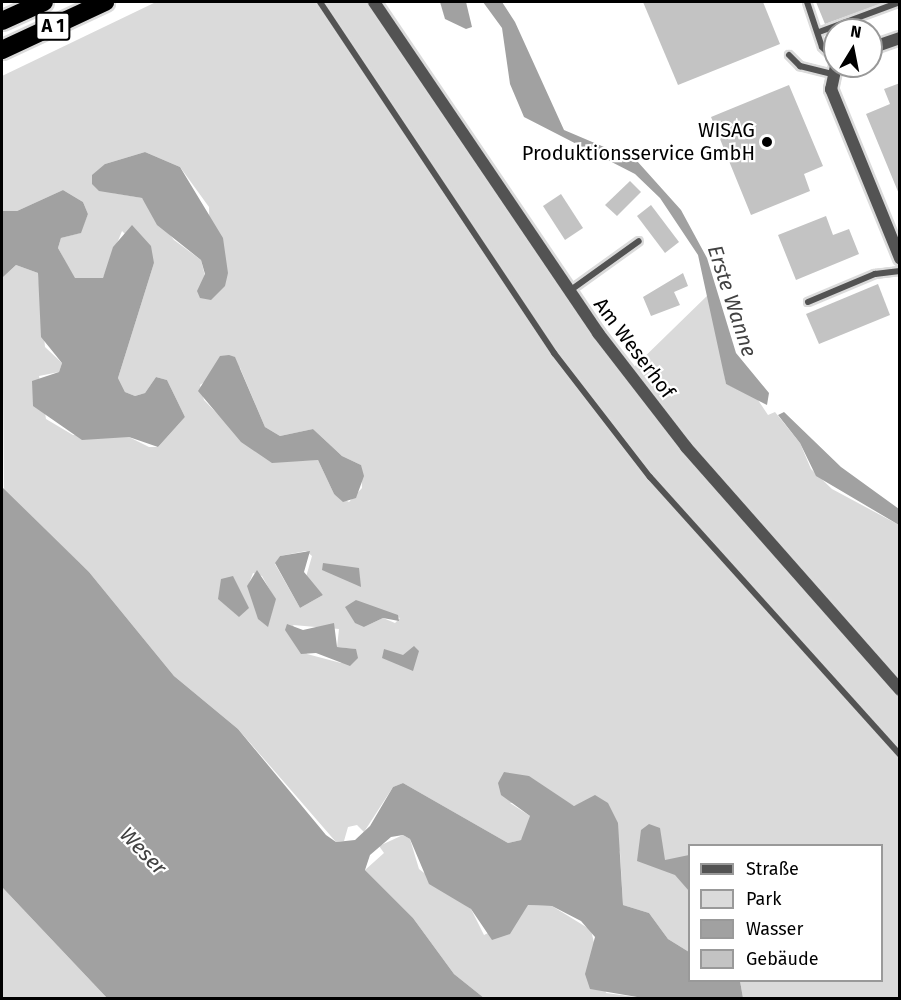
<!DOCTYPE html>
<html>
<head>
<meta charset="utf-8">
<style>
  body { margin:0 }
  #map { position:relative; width:901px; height:1000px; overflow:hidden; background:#fff; font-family:"Fira Sans",sans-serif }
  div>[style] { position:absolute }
  .green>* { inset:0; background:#dadada }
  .water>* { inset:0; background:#a1a1a1 }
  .building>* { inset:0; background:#c3c3c3 }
  .roads { filter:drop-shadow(2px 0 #dbdbdb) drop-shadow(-2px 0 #dbdbdb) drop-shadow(0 2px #dbdbdb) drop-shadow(0 -2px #dbdbdb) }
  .lane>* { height:6px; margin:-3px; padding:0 3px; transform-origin:3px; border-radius:3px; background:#535353 }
  .street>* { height:12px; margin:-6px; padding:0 6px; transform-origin:6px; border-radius:6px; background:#535353 }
  .highway>* { height:18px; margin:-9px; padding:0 9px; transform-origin:9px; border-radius:9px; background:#000 }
  .dots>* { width:16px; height:16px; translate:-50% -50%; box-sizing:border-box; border:3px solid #fff; border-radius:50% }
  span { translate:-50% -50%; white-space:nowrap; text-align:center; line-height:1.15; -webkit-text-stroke:4.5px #fff; paint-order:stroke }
  .shield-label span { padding:2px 4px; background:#fff; border:2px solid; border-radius:4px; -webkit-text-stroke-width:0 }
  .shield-label { font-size:18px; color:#000; font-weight:700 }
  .poi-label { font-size:20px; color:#000 }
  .right { translate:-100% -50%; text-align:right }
  .street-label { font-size:20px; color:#000 }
  .water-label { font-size:21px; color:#424242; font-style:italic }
  .frame { position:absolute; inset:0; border:3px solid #000; pointer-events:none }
  .legend { position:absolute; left:688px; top:844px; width:195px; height:138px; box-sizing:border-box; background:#fff; border:2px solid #999; margin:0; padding:8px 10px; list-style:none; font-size:18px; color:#000 }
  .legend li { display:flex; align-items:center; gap:12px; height:30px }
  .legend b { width:30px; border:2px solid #999 }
  .north { position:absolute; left:823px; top:18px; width:60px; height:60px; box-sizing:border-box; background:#fff; border:2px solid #999; border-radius:50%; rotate:10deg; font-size:16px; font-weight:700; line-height:24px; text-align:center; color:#000 }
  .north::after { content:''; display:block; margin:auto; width:21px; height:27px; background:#000; clip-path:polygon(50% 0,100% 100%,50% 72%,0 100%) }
</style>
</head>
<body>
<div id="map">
  <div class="green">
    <div style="clip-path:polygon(evenodd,156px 2px,372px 2px,590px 330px,899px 695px,899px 998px,743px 998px,740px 981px,882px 980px,882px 846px,690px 846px,689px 952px,668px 939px,649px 913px,623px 905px,620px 852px,585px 802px,574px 806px,564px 801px,510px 803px,530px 816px,529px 829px,521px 840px,508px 843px,403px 783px,393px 787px,364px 832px,357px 825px,348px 827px,344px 841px,336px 842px,238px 729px,174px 676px,89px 572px,4px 491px,2px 278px,16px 265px,38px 273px,45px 347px,62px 363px,59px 372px,39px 376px,46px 419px,73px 435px,129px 437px,149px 447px,158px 447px,185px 417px,167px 380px,156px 377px,145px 393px,135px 396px,125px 392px,118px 378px,154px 263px,122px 231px,103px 278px,74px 278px,58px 248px,61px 238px,80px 233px,88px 214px,83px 202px,63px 190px,17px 211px,2px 211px,2px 76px,156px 2px,145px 152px,180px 167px,209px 207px,211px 300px,201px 260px,174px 240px,142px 198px,113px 193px,105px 164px,145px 152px,156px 2px,220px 357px,240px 368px,265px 427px,280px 436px,313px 429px,342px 456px,361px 465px,362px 488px,349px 502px,334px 494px,318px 460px,283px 461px,228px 425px,204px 400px,200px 385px,212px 377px,220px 357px,156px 2px,306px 551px,312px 556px,306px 577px,323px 595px,300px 608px,275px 564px,280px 556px,306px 551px,156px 2px,253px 573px,262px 576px,275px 599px,269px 621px,257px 613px,248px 586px,253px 573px,156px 2px,356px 600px,372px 610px,400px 618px,395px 623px,383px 618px,364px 627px,356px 600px,156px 2px,293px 625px,339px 629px,337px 647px,355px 649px,341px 663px,307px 654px,293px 625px)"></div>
    <div style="clip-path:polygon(710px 293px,726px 384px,756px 397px,768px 415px,775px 412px,800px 443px,811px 469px,832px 489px,899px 525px,899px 679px,693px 448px,632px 369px)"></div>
    <div style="clip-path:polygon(403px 835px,410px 839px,419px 869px,471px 909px,484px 935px,519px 918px,527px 905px,552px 906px,591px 930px,606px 993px,643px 998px,484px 998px,454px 974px,413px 918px,365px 870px,384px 853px,379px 846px)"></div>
    <div style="clip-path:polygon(2px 887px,107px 998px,2px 998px)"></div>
  </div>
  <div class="water">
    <div style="clip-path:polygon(440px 2px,466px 2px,472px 27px,466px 29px,445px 19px)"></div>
    <div style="clip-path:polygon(483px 2px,502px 2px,515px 22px,564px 130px,637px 161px,681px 210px,707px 258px,736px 353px,769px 393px,767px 405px,726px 384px,698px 255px,660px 198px,635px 174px,524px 117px,510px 84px,502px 28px)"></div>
    <div style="clip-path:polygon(145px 152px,180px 167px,223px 238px,228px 273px,225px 286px,211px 300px,200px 298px,197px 291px,205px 274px,201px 260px,157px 225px,142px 198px,99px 191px,92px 184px,92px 175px,105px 164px)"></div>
    <div style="clip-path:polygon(63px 190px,83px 202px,88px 214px,81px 233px,61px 238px,58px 248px,75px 278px,103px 278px,113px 247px,132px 225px,151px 246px,154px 263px,118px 378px,125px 392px,135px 396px,145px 393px,156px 377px,167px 380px,185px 417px,158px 447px,129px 437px,82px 440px,33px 406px,32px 381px,59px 372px,62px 363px,41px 337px,38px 273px,16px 265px,2px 278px,2px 211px,17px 211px)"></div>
    <div style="clip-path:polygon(229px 355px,235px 357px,265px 427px,280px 436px,313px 429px,342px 456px,361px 465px,364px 476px,356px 498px,343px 502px,334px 494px,318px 460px,272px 463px,241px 442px,198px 391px,220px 356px)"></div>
    <div style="clip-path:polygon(784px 412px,841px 467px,899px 509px,899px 525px,816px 476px,800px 443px,778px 415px)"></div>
    <div style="clip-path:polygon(2px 487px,89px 572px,174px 676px,238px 729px,326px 835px,336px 842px,355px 840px,370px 826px,393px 787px,403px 783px,508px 843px,521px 840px,530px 816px,501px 795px,498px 783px,504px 772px,529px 776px,574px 806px,595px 795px,608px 803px,618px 823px,623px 905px,649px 913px,668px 939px,689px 952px,690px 980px,740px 981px,743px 998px,643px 998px,590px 989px,585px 974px,595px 937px,581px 921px,552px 906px,528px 905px,510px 934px,492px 940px,471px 909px,429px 884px,410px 839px,403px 835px,391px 837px,370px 855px,365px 870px,413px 918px,454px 974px,484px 998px,107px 998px,2px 887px)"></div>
    <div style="clip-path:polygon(310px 551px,304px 572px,323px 595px,300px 608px,275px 563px,280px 556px)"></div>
    <div style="clip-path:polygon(323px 563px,359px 568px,361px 587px,322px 570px)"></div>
    <div style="clip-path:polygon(257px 570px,276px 599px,268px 627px,258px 619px,247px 586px)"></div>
    <div style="clip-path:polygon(233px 576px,249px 608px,239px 617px,218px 599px,221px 579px)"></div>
    <div style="clip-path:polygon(356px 600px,398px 615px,399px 621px,383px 618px,364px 627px,355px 623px,345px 607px)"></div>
    <div style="clip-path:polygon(334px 623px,337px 647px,356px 649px,358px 658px,350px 666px,316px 653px,301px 654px,285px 630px,287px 624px,303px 630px)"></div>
    <div style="clip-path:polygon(414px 646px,419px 651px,413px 671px,382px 658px,384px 649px,403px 655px)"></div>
    <div style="clip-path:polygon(649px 824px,660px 828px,665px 860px,689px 855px,689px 891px,675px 875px,637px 861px,641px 830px)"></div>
  </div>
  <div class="building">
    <div style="clip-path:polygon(643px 2px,763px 2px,780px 44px,678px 85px)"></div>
    <div style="clip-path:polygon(816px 2px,886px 2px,825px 24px)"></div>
    <div style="clip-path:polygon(900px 83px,900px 194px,899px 194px,866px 114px,890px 104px,884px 89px)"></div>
    <div style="clip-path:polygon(789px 85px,823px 166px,804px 174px,810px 191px,751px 215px,711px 117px)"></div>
    <div style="clip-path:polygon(630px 181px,641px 192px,617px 216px,605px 205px)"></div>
    <div style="clip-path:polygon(561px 194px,583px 228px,565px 240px,543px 206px)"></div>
    <div style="clip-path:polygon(651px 205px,679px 242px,665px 253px,637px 216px)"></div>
    <div style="clip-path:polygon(826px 216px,833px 235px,849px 229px,859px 254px,796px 280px,778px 235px)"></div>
    <div style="clip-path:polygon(683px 273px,688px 286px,674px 292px,680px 305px,651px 316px,643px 297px)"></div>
    <div style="clip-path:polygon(878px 284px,890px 315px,819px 344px,806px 314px)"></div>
  </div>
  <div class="roads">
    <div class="lane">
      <div style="left:320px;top:2px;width:422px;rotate:56.3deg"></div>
      <div style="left:554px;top:353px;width:157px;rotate:52.3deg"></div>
      <div style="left:650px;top:477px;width:374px;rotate:48deg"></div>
      <div style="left:807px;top:2px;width:47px;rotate:71.6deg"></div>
      <div style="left:822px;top:47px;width:18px;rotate:43deg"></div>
      <div style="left:819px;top:32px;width:86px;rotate:-20.3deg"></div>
      <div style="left:789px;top:55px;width:16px;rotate:45deg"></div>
      <div style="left:800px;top:66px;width:32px;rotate:14deg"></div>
      <div style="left:568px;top:292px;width:87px;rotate:-35.7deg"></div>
      <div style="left:808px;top:302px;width:73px;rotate:-22.7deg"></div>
      <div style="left:875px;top:274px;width:25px;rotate:-7deg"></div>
    </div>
    <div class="street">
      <div style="left:374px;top:2px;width:400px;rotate:55.9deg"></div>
      <div style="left:598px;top:333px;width:144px;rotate:52.3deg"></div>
      <div style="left:686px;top:447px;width:324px;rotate:48.6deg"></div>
      <div style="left:871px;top:48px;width:31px;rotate:-19deg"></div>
      <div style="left:836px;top:66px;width:24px;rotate:102deg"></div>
      <div style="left:831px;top:89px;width:183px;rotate:67.8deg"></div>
    </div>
    <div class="highway">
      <div style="left:2px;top:21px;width:46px;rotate:-24.3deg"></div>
      <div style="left:2px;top:50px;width:114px;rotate:-25deg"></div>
    </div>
  </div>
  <div class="dots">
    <div style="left:767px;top:142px;background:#000"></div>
  </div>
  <div class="shield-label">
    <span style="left:53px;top:26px">A 1</span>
  </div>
  <div class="poi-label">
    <span class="right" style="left:755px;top:142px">WISAG<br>Produktionsservice GmbH</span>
  </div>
  <div class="street-label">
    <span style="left:634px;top:348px;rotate:53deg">Am Weserhof</span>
  </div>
  <div class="water-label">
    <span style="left:732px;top:301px;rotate:72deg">Erste Wanne</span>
    <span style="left:143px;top:851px;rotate:46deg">Weser</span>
  </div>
  <div class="frame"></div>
  <ul class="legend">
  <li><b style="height:8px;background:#535353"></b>Straße</li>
  <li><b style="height:16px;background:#dadada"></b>Park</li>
  <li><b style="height:16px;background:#a1a1a1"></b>Wasser</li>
  <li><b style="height:16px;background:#c3c3c3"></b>Gebäude</li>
  </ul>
  <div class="north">N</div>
</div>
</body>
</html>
